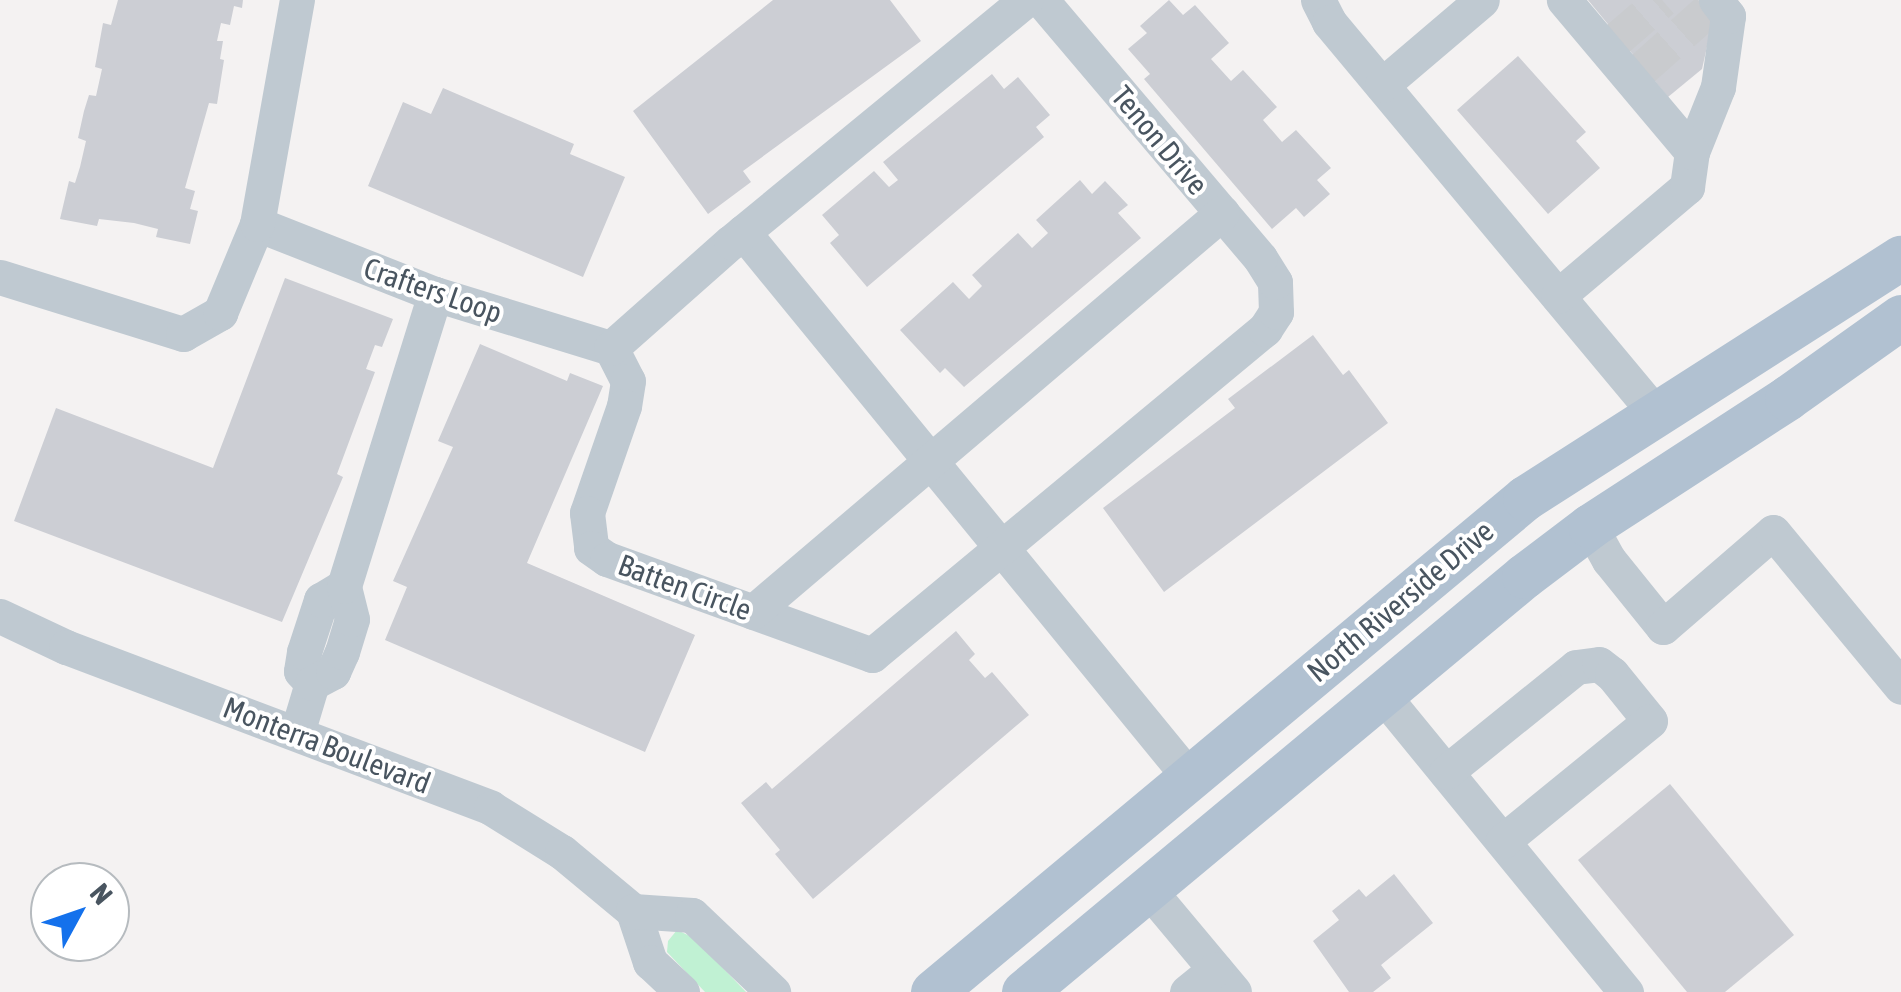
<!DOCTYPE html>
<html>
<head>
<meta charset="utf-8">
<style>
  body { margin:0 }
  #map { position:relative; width:1901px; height:992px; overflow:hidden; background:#f4f2f2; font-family:"Asap Condensed",sans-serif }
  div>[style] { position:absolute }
  .green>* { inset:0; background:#c0f1d3 }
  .building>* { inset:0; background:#ccced4 }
  .minor-tunnel>* { height:35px; margin-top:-17.5px; transform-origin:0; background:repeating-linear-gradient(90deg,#c9cbce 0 35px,transparent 0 53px) }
  .minor>* { height:35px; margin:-17.5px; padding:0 17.5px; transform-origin:17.5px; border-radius:17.5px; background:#bfc9d1 }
  .major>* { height:45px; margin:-22.5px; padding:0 22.5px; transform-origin:22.5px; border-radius:22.5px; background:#b1c1d1 }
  span { translate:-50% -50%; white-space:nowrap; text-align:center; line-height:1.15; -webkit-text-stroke:8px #fff; paint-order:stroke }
  .street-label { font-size:30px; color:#495560 }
  .north { position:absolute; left:30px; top:862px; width:100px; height:100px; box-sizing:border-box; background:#fff; border:2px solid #b6bbbf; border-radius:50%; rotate:50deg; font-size:28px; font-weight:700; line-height:40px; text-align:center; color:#495560 }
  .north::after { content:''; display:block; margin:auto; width:35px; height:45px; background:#1471ec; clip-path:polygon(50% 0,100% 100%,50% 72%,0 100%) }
</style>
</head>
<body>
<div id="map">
  <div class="green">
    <div style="clip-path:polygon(677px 930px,694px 938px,746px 992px,705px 992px,667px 952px,668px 941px)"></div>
  </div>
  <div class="building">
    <div style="clip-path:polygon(118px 0,243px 0,242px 8px,234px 6px,230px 25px,221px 23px,217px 41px,223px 41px,220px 59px,224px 60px,217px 104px,209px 103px,185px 188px,195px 191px,190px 209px,198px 211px,190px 244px,156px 237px,158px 229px,134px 223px,99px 219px,97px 226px,60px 219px,69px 181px,75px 183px,80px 167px,86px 141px,78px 138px,84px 111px,89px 95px,96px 96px,102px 69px,95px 67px,103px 23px,111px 25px)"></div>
    <div style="clip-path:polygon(773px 0,890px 0,921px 41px,743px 171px,751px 182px,708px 214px,633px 111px)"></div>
    <div style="clip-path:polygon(1169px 0,1183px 15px,1195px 5px,1229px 43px,1211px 59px,1231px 81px,1243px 70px,1277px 107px,1263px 120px,1282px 142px,1296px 130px,1331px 168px,1317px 180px,1330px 194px,1304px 217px,1296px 208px,1272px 229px,1144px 79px,1150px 74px,1128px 49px,1147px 33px,1140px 26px)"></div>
    <div style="clip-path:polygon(1588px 0,1696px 0,1713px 20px,1702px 69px,1668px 97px)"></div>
    <div style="clip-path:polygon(1518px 56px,1586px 132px,1576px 141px,1600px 168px,1548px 214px,1457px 110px)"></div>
    <div style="clip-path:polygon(992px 74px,1004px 89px,1018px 77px,1050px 115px,1036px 127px,1044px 137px,867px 287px,830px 243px,839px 235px,822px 215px,874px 171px,889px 187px,898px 180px,883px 162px)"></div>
    <div style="clip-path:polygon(443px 88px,574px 144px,570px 154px,625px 177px,583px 277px,368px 186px,403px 102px,431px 114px)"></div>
    <div style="clip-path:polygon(1080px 180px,1092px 194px,1105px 181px,1128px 205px,1118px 213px,1141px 238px,964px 387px,945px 368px,940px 373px,900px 330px,953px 282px,969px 299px,982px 286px,972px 275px,1018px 233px,1032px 248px,1048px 233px,1036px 220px)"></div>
    <div style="clip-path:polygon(285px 278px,393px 319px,382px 347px,375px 345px,366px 369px,375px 372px,337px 474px,343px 477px,282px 622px,14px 521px,56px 408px,213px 468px)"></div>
    <div style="clip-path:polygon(1313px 335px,1343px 375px,1349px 370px,1388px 423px,1164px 592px,1103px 508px,1235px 408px,1228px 399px)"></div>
    <div style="clip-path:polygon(480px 344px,567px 381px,570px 373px,603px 386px,527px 563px,695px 635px,645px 752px,385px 640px,407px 587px,393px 581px,453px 447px,438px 441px)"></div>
    <div style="clip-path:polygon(956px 631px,975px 654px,969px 660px,985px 678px,992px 672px,1029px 715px,813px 899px,775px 854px,780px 850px,741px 803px,766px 782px,772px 789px)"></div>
    <div style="clip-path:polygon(1670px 784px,1794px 935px,1725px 992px,1687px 992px,1578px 860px)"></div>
    <div style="clip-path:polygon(1394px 874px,1433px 923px,1381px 965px,1391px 978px,1373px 992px,1349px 992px,1313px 941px,1339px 920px,1332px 911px,1359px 889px,1366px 897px)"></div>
  </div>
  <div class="minor-tunnel">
    <div style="left:1617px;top:39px;width:60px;rotate:-40.9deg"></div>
    <div style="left:1643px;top:68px;width:87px;rotate:-41.7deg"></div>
  </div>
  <div class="minor">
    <div style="left:1318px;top:0;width:25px;rotate:63deg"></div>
    <div style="left:1329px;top:22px;width:510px;rotate:50.17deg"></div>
    <div style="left:1382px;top:85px;width:131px;rotate:-40.4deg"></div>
    <div style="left:1692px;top:152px;width:70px;rotate:-68.2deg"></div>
    <div style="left:1718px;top:87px;width:72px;rotate:-82deg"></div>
    <div style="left:1728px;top:16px;width:20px;rotate:-127deg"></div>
    <div style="left:257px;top:224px;width:191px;rotate:21.5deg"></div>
    <div style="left:435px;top:294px;width:184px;rotate:17.1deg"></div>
    <div style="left:743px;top:232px;width:704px;rotate:50.7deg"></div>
    <div style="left:0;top:277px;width:192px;rotate:17.3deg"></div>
    <div style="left:183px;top:334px;width:43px;rotate:-29.6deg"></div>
    <div style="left:220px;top:313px;width:96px;rotate:-67.4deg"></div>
    <div style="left:257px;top:224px;width:228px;rotate:-79.9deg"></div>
    <div style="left:1558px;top:296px;width:169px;rotate:-40.2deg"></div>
    <div style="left:1687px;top:187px;width:35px;rotate:-82deg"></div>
    <div style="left:1692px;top:152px;width:199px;rotate:-130.1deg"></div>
    <div style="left:611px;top:348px;width:37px;rotate:63deg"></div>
    <div style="left:628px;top:381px;width:25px;rotate:99deg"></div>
    <div style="left:624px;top:406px;width:113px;rotate:109.1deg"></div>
    <div style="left:587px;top:513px;width:35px;rotate:83deg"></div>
    <div style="left:591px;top:548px;width:19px;rotate:35deg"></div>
    <div style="left:607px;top:559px;width:282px;rotate:19.9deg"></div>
    <div style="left:872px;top:655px;width:511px;rotate:-39.68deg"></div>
    <div style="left:1265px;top:329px;width:20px;rotate:-57deg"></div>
    <div style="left:1276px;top:312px;width:30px;rotate:-92deg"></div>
    <div style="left:1275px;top:282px;width:28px;rotate:-122deg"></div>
    <div style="left:1260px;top:258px;width:338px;rotate:-130.3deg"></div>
    <div style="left:611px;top:348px;width:160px;rotate:-41.5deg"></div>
    <div style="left:731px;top:242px;width:382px;rotate:-39.4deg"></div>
    <div style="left:1590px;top:526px;width:39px;rotate:61deg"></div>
    <div style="left:1609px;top:560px;width:86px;rotate:51.1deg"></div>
    <div style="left:1663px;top:627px;width:145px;rotate:-40.8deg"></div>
    <div style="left:1773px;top:532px;width:201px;rotate:50.4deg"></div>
    <div style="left:753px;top:612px;width:616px;rotate:-40.39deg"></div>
    <div style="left:0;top:616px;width:73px;rotate:25.2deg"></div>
    <div style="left:66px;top:647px;width:454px;rotate:20.7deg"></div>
    <div style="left:491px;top:808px;width:84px;rotate:31.8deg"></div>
    <div style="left:562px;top:852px;width:92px;rotate:39.7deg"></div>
    <div style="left:633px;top:911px;width:54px;rotate:71.6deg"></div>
    <div style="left:650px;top:962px;width:44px;rotate:43.2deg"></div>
    <div style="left:312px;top:683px;width:16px;rotate:-133deg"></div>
    <div style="left:301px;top:671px;width:19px;rotate:-81deg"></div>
    <div style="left:304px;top:652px;width:55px;rotate:-71.9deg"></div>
    <div style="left:321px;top:600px;width:27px;rotate:-31deg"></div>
    <div style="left:1381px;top:693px;width:387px;rotate:50.7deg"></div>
    <div style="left:297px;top:733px;width:52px;rotate:-73.3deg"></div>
    <div style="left:312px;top:683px;width:24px;rotate:-28deg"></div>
    <div style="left:333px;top:672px;width:22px;rotate:-66deg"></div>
    <div style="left:342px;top:652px;width:34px;rotate:-73deg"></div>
    <div style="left:352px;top:619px;width:34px;rotate:-104deg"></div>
    <div style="left:344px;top:586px;width:306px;rotate:-72.7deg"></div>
    <div style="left:1446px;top:772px;width:167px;rotate:-38.9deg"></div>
    <div style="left:1576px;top:667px;width:23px;rotate:-7deg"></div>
    <div style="left:1599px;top:664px;width:16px;rotate:38deg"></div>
    <div style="left:1612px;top:674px;width:60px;rotate:51deg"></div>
    <div style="left:1650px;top:721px;width:190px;rotate:140.8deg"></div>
    <div style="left:1148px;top:889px;width:134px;rotate:50.1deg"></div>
    <div style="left:633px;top:911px;width:59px;rotate:3.9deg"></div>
    <div style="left:692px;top:915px;width:112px;rotate:43.5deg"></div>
    <div style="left:1187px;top:992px;width:36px;rotate:-39deg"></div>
  </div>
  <div class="major">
    <div style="left:933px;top:992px;width:771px;rotate:-39.84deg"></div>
    <div style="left:1525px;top:498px;width:446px;rotate:-32.6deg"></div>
    <div style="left:1024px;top:992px;width:650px;rotate:-39.76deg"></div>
    <div style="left:1524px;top:576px;width:83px;rotate:-37.1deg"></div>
    <div style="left:1590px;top:526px;width:235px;rotate:-33deg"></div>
    <div style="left:1787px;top:398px;width:140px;rotate:-35.4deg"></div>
  </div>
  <div class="street-label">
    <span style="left:1160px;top:140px;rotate:50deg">Tenon Drive</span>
    <span style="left:433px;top:290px;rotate:19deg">Crafters Loop</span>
    <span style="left:685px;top:587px;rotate:20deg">Batten Circle</span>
    <span style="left:1400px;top:601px;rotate:-40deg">North Riverside Drive</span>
    <span style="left:327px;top:745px;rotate:21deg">Monterra Boulevard</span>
  </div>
  <div class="north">N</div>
</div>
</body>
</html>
